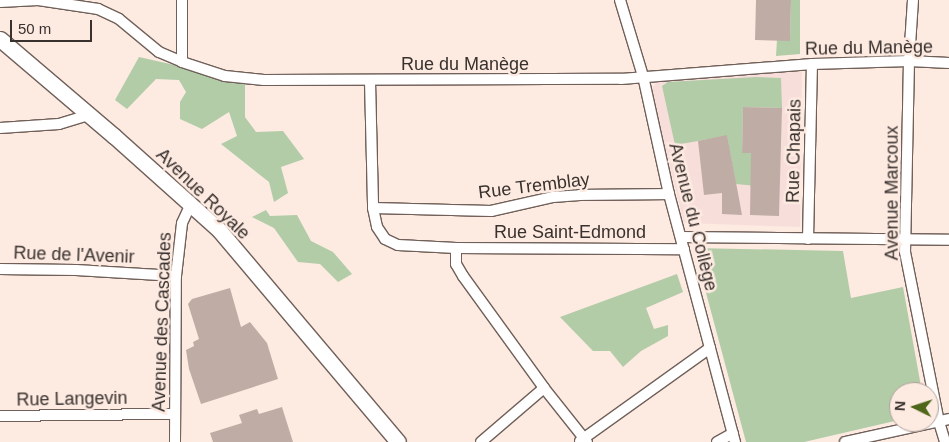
<!DOCTYPE html>
<html>
<head>
<meta charset="utf-8">
<style>
  body { margin:0 }
  #map { position:relative; width:949px; height:442px; overflow:hidden; background:#fdeae1; font-family:Helvetica,sans-serif }
  div>[style] { position:absolute }
  .education>* { inset:0; background:#f8dedb }
  .green>* { inset:0; background:#b1cca7 }
  .building>* { inset:0; background:#bfada5 }
  .roads { filter:drop-shadow(1px 0 #706059) drop-shadow(-1px 0 #706059) drop-shadow(0 1px #706059) drop-shadow(0 -1px #706059) }
  .street>* { height:10px; margin:-5px; padding:0 5px; transform-origin:5px; border-radius:5px; background:#fff }
  .secondary>* { height:15px; margin:-7.5px; padding:0 7.5px; transform-origin:7.5px; border-radius:7.5px; background:#fff }
  span { translate:-50% -50%; white-space:nowrap; text-align:center; line-height:1.15; -webkit-text-stroke:5px #fdeae1; paint-order:stroke }
  .street-label { font-size:18px; color:#38312e }
  .north { position:absolute; left:889px; top:382px; width:50px; height:50px; box-sizing:border-box; background:#fdeae1; border:1px solid #aea099; border-radius:50%; rotate:274deg; font-size:14px; font-weight:700; line-height:20px; text-align:center; color:#38312e }
  .north::after { content:''; display:block; margin:auto; width:18px; height:22px; background:#4d6617; clip-path:polygon(50% 0,100% 100%,50% 72%,0 100%) }
  .scale { position:absolute; left:10px; top:20px; width:82px; height:22px; box-sizing:border-box; border:2px solid #38312e; border-top:0; padding-left:6px; font-size:15px; line-height:18px; white-space:nowrap; color:#38312e; -webkit-text-stroke:4px #fdeae1; paint-order:stroke }
</style>
</head>
<body>
<div id="map">
  <div class="education">
    <div style="clip-path:polygon(802px 68px,800px 227px,684px 223px,651px 90px,659px 80px)"></div>
  </div>
  <div class="green">
    <div style="clip-path:polygon(791px 0,800px 0,800px 54px,776px 56px,777px 40px,790px 40px)"></div>
    <div style="clip-path:polygon(139px 57px,245px 81px,245px 117px,256px 132px,283px 131px,304px 159px,281px 167px,288px 193px,274px 202px,269px 182px,221px 144px,237px 136px,229px 112px,202px 129px,180px 119px,180px 102px,186px 92px,179px 80px,156px 79px,127px 109px,115px 100px)"></div>
    <div style="clip-path:polygon(756px 77px,781px 78px,782px 108px,743px 107px,742px 153px,751px 153px,751px 172px,759px 172px,766px 187px,736px 184px,727px 136px,675px 145px,662px 86px,668px 82px)"></div>
    <div style="clip-path:polygon(266px 210px,270px 216px,297px 215px,311px 241px,333px 252px,352px 274px,338px 282px,320px 264px,298px 262px,274px 228px,252px 217px)"></div>
    <div style="clip-path:polygon(694px 248px,843px 251px,851px 298px,903px 287px,922px 392px,899px 392px,899px 420px,804px 442px,746px 442px)"></div>
    <div style="clip-path:polygon(677px 274px,683px 292px,646px 308px,654px 329px,668px 325px,668px 336px,641px 351px,623px 367px,610px 351px,593px 351px,560px 317px)"></div>
  </div>
  <div class="building">
    <div style="clip-path:polygon(756px 0,791px 0,790px 41px,755px 40px)"></div>
    <div style="clip-path:polygon(743px 107px,782px 108px,779px 216px,750px 215px,751px 153px,742px 153px)"></div>
    <div style="clip-path:polygon(727px 135px,738px 193px,742px 215px,722px 214px,722px 193px,704px 195px,698px 141px)"></div>
    <div style="clip-path:polygon(230px 288px,241px 327px,250px 322px,267px 343px,278px 379px,201px 404px,189px 369px,186px 350px,194px 346px,193px 342px,199px 339px,188px 304px,192px 299px)"></div>
    <div style="clip-path:polygon(282px 407px,293px 442px,213px 442px,210px 433px,242px 423px,239px 415px,257px 409px,259px 414px)"></div>
  </div>
  <div class="roads">
    <div class="street">
      <div style="left:620px;top:0;width:79px;rotate:73.2deg"></div>
      <div style="left:643px;top:76px;width:121px;rotate:77.6deg"></div>
      <div style="left:669px;top:194px;width:257px;rotate:75.1deg"></div>
      <div style="left:913px;top:0;width:61px;rotate:93.8deg"></div>
      <div style="left:909px;top:61px;width:191px;rotate:91.2deg"></div>
      <div style="left:905px;top:252px;width:173px;rotate:78.7deg"></div>
      <div style="left:939px;top:422px;width:21px;rotate:73deg"></div>
      <div style="left:0;top:2px;width:38px;rotate:-3deg"></div>
      <div style="left:38px;top:0;width:61px;rotate:8.5deg"></div>
      <div style="left:98px;top:9px;width:23px;rotate:25deg"></div>
      <div style="left:119px;top:19px;width:52px;rotate:39.5deg"></div>
      <div style="left:159px;top:52px;width:25px;rotate:23deg"></div>
      <div style="left:182px;top:62px;width:45px;rotate:18deg"></div>
      <div style="left:225px;top:76px;width:39px;rotate:6deg"></div>
      <div style="left:264px;top:80px;width:357px;rotate:-0.2deg"></div>
      <div style="left:621px;top:79px;width:192px;rotate:-4.5deg"></div>
      <div style="left:812px;top:64px;width:97px;rotate:-1.8deg"></div>
      <div style="left:909px;top:61px;width:40px;rotate:2.9deg"></div>
      <div style="left:182px;top:62px;width:62px;rotate:-90deg"></div>
      <div style="left:370px;top:81px;width:127px;rotate:88.6deg"></div>
      <div style="left:373px;top:208px;width:19px;rotate:78deg"></div>
      <div style="left:377px;top:227px;width:14px;rotate:56deg"></div>
      <div style="left:385px;top:239px;width:14px;rotate:25deg"></div>
      <div style="left:398px;top:245px;width:58px;rotate:3deg"></div>
      <div style="left:456px;top:248px;width:16px;rotate:90deg"></div>
      <div style="left:456px;top:264px;width:14px;rotate:60deg"></div>
      <div style="left:463px;top:276px;width:138px;rotate:54.1deg"></div>
      <div style="left:544px;top:388px;width:69px;rotate:51.5deg"></div>
      <div style="left:0;top:128px;width:59px;rotate:-3.9deg"></div>
      <div style="left:59px;top:124px;width:31px;rotate:-17deg"></div>
      <div style="left:373px;top:208px;width:118px;rotate:1.5deg"></div>
      <div style="left:491px;top:211px;width:64px;rotate:-12.7deg"></div>
      <div style="left:553px;top:197px;width:27px;rotate:-4deg"></div>
      <div style="left:580px;top:195px;width:89px;rotate:-0.6deg"></div>
      <div style="left:681px;top:237px;width:268px;rotate:0.6deg"></div>
      <div style="left:808px;top:239px;width:175px;rotate:-88.7deg"></div>
      <div style="left:456px;top:248px;width:228px;rotate:0.3deg"></div>
      <div style="left:0;top:269px;width:76px;rotate:0.8deg"></div>
      <div style="left:76px;top:270px;width:100px;rotate:3.4deg"></div>
      <div style="left:0;top:416px;width:175px;rotate:-0.7deg"></div>
      <div style="left:580px;top:441px;width:160px;rotate:-35.6deg"></div>
      <div style="left:175px;top:442px;width:166px;rotate:-89.7deg"></div>
      <div style="left:176px;top:276px;width:53px;rotate:-83.5deg"></div>
      <div style="left:182px;top:223px;width:19px;rotate:-65deg"></div>
      <div style="left:481px;top:442px;width:83px;rotate:-40.6deg"></div>
      <div style="left:717px;top:442px;width:18px;rotate:-29deg"></div>
      <div style="left:845px;top:442px;width:107px;rotate:-12.5deg"></div>
    </div>
    <div class="secondary">
      <div style="left:0;top:39px;width:150px;rotate:40.4deg"></div>
      <div style="left:114px;top:136px;width:141px;rotate:41.8deg"></div>
      <div style="left:219px;top:230px;width:277px;rotate:49.8deg"></div>
    </div>
  </div>
  <div class="street-label">
    <span style="left:869px;top:48px;rotate:-1deg">Rue du Manège</span>
    <span style="left:465px;top:64px">Rue du Manège</span>
    <span style="left:794px;top:151px;rotate:-89deg">Rue Chapais</span>
    <span style="left:534px;top:186px;rotate:-7deg">Rue Tremblay</span>
    <span style="left:892px;top:193px;rotate:-90deg">Avenue Marcoux</span>
    <span style="left:203px;top:194px;rotate:44deg">Avenue Royale</span>
    <span style="left:693px;top:217px;rotate:76deg">Avenue du Collège</span>
    <span style="left:570px;top:232px">Rue Saint-Edmond</span>
    <span style="left:74px;top:255px;rotate:2deg">Rue de l'Avenir</span>
    <span style="left:162px;top:322px;rotate:-88deg">Avenue des Cascades</span>
    <span style="left:72px;top:399px;rotate:-1deg">Rue Langevin</span>
  </div>
  <div class="north">N</div>
  <div class="scale">50 m</div>
</div>
</body>
</html>
